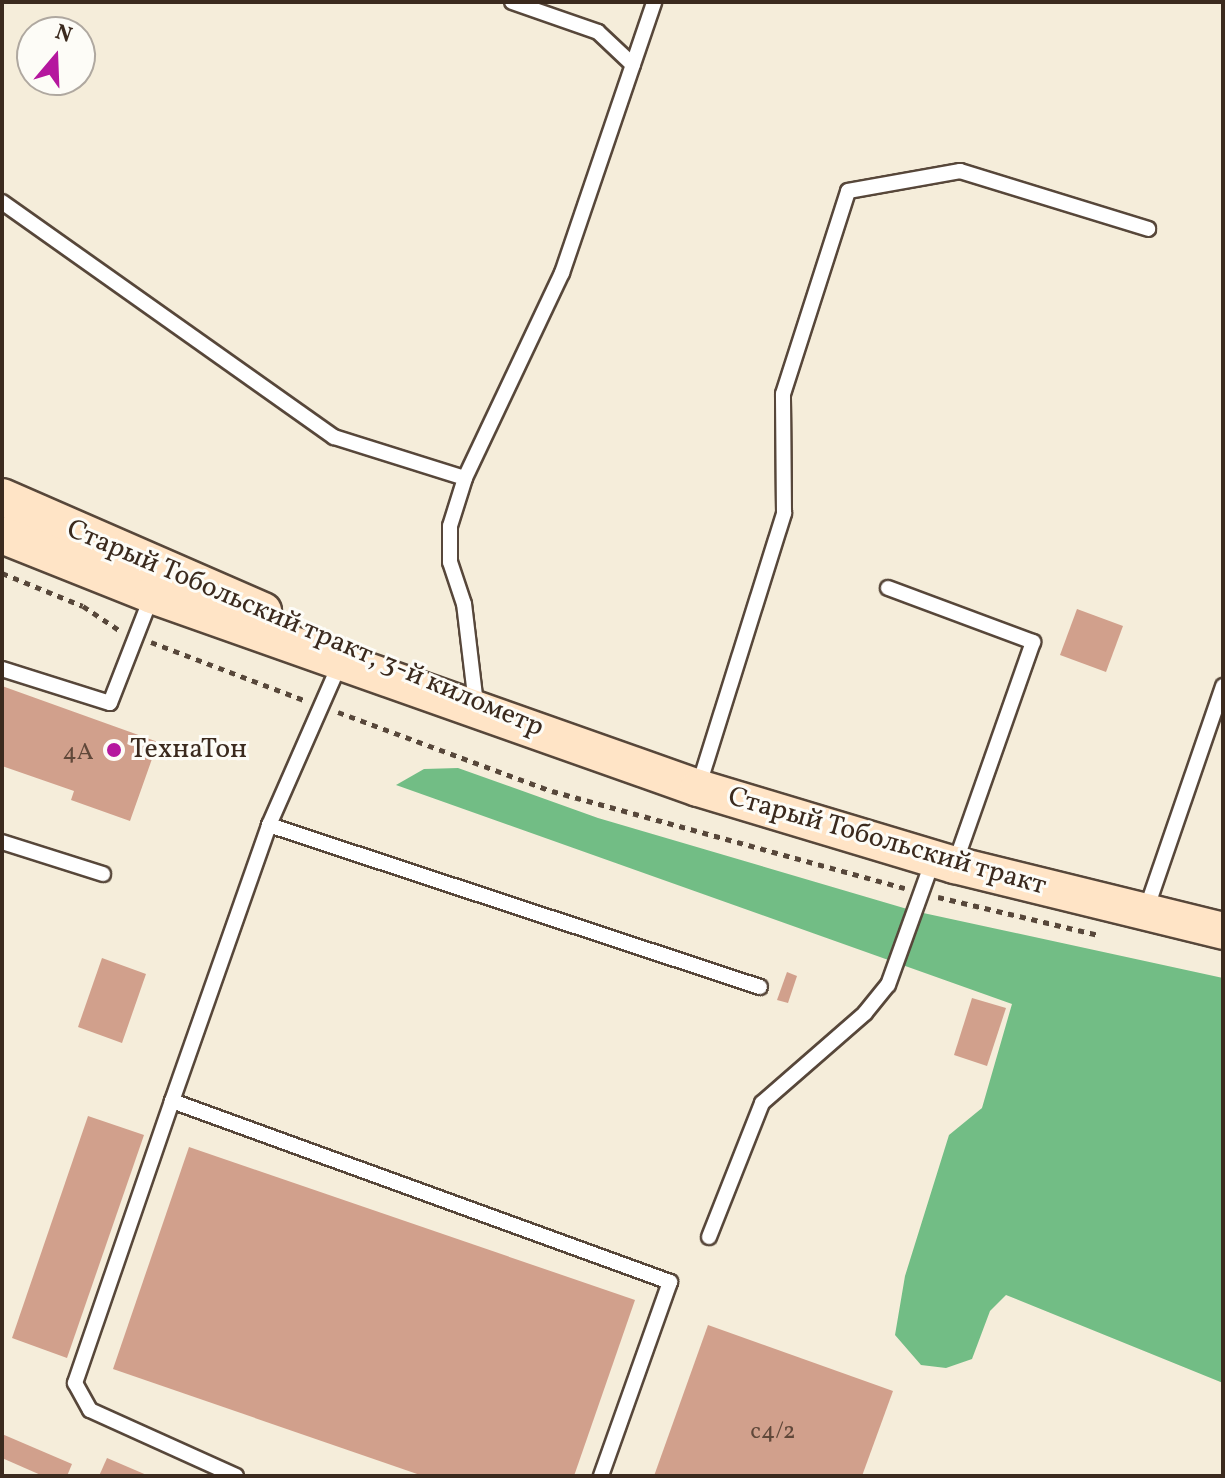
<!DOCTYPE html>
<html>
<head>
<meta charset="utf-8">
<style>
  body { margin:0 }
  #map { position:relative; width:1225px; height:1478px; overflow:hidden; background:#f5edda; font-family:Vollkorn,serif }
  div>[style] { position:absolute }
  .forest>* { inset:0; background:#72bd85 }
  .building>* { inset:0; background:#d1a08c }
  .path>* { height:5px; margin-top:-2.5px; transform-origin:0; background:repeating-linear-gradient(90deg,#57473a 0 6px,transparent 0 12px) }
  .roads { filter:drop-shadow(2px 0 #57473a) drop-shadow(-2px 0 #57473a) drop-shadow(0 2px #57473a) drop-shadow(0 -2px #57473a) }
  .lane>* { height:14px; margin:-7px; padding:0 7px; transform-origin:7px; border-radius:7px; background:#fff }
  .secondary>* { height:36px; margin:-18px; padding:0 18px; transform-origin:18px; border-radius:18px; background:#ffe4c6 }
  .dots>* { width:22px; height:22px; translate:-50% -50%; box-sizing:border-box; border:4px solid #fdfcf7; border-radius:50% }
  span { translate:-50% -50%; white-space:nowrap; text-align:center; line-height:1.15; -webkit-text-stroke:6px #fdfcf7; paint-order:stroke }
  .number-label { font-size:24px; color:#60483a }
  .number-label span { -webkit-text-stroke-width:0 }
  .street-label { font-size:28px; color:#3b2a1e }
  .poi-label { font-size:28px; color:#3b2a1e }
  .left { translate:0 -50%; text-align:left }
  .frame { position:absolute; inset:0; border:4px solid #3b2a1e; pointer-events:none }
  .north { position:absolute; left:16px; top:16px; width:80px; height:80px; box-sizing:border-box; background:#fdfcf7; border:2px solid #afa8a0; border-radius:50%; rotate:19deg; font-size:22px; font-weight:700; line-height:32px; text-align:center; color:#3b2a1e }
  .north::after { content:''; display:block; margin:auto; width:28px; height:36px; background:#b5179e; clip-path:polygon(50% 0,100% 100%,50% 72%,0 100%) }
</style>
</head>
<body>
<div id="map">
  <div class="forest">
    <div style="clip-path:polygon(458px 768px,598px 818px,914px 911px,1223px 978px,1223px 1383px,1006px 1295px,990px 1311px,972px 1359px,946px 1368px,921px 1365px,895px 1335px,905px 1276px,949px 1135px,982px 1108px,1012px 1004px,396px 785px,424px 769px)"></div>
  </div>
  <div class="building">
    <div style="clip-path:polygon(1077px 609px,1123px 626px,1106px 672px,1060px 655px)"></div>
    <div style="clip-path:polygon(2px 686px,158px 742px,130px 821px,71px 800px,74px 791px,2px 766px)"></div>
    <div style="clip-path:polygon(102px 958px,146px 974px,122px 1043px,78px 1027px)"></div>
    <div style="clip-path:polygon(787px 972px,797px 976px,788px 1003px,777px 1000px)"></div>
    <div style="clip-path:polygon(972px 998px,1006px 1008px,987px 1066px,954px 1055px)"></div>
    <div style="clip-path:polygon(88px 1116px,144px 1135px,67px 1358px,12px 1338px)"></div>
    <div style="clip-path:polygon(189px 1147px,635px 1300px,574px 1476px,423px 1476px,113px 1369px)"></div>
    <div style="clip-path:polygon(708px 1325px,893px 1391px,862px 1476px,654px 1476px)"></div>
    <div style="clip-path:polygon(2px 1434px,72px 1464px,67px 1476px,43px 1476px,2px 1458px)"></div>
    <div style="clip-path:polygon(107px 1458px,149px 1476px,99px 1476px)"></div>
  </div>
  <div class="path">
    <div style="left:2px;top:573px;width:87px;rotate:22.2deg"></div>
    <div style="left:83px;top:606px;width:43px;rotate:33.7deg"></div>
    <div style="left:151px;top:642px;width:166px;rotate:20.8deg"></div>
    <div style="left:338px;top:712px;width:228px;rotate:20.3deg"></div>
    <div style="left:552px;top:791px;width:366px;rotate:15.4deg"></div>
    <div style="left:938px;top:897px;width:165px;rotate:13.3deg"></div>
  </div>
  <div class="roads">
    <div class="lane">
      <div style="left:512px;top:2px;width:91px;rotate:19.2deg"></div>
      <div style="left:598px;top:32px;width:48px;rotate:43.3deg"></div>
      <div style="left:2px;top:202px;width:407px;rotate:35.3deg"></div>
      <div style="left:334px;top:437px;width:137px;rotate:17.4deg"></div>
      <div style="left:888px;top:588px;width:155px;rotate:20.4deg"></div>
      <div style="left:1033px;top:642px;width:235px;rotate:109.4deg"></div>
      <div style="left:2px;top:669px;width:113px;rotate:17.5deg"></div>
      <div style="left:110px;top:703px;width:116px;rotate:-68.7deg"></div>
      <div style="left:476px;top:704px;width:101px;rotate:-96.8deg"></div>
      <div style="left:464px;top:604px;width:44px;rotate:-108.4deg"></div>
      <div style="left:450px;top:562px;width:36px;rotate:-90deg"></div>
      <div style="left:450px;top:526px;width:50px;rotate:-72.6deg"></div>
      <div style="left:465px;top:478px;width:227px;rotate:-64.7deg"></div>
      <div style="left:562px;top:273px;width:286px;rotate:-71.2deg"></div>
      <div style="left:698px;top:788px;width:288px;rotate:-72.6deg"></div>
      <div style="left:784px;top:513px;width:119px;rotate:-90.5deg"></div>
      <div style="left:783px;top:394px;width:213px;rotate:-72.2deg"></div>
      <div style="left:848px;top:191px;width:114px;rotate:-10.1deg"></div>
      <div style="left:960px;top:171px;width:197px;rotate:17.1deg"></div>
      <div style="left:269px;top:825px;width:517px;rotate:18.26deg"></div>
      <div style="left:2px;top:842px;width:106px;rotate:17.6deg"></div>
      <div style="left:1146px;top:910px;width:237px;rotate:-71deg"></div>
      <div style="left:172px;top:1101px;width:293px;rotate:-70.6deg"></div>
      <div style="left:269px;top:825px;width:179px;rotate:-66.3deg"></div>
      <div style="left:709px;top:1237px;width:144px;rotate:-68.4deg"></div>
      <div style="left:762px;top:1103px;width:137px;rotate:-41.1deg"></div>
      <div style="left:865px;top:1013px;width:36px;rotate:-51deg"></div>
      <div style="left:888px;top:985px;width:133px;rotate:-70.2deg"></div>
      <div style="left:236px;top:1476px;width:160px;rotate:-155.7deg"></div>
      <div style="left:90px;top:1410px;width:31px;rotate:-119deg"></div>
      <div style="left:75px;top:1383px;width:298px;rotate:-71deg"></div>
      <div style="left:172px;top:1101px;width:530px;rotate:19.97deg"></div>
      <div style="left:670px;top:1282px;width:206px;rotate:109.6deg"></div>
    </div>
    <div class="secondary">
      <div style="left:2px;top:497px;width:285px;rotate:23.6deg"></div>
      <div style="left:2px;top:535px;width:162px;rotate:21.8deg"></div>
      <div style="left:152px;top:595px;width:579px;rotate:19.47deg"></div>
      <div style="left:698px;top:788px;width:268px;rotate:16.7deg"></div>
      <div style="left:955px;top:865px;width:276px;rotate:13.8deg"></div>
    </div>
  </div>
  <div class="dots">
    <div style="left:114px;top:750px;background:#b5179e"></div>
  </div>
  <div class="number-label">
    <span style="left:78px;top:754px">4А</span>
    <span style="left:773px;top:1433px">с4/2</span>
  </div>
  <div class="street-label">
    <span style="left:305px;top:629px;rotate:23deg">Старый Тобольский тракт, 3-й километр</span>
    <span style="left:887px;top:842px;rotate:16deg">Старый Тобольский тракт</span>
  </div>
  <div class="poi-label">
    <span class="left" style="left:130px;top:750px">ТехнаТон</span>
  </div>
  <div class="frame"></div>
  <div class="north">N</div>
</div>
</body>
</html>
